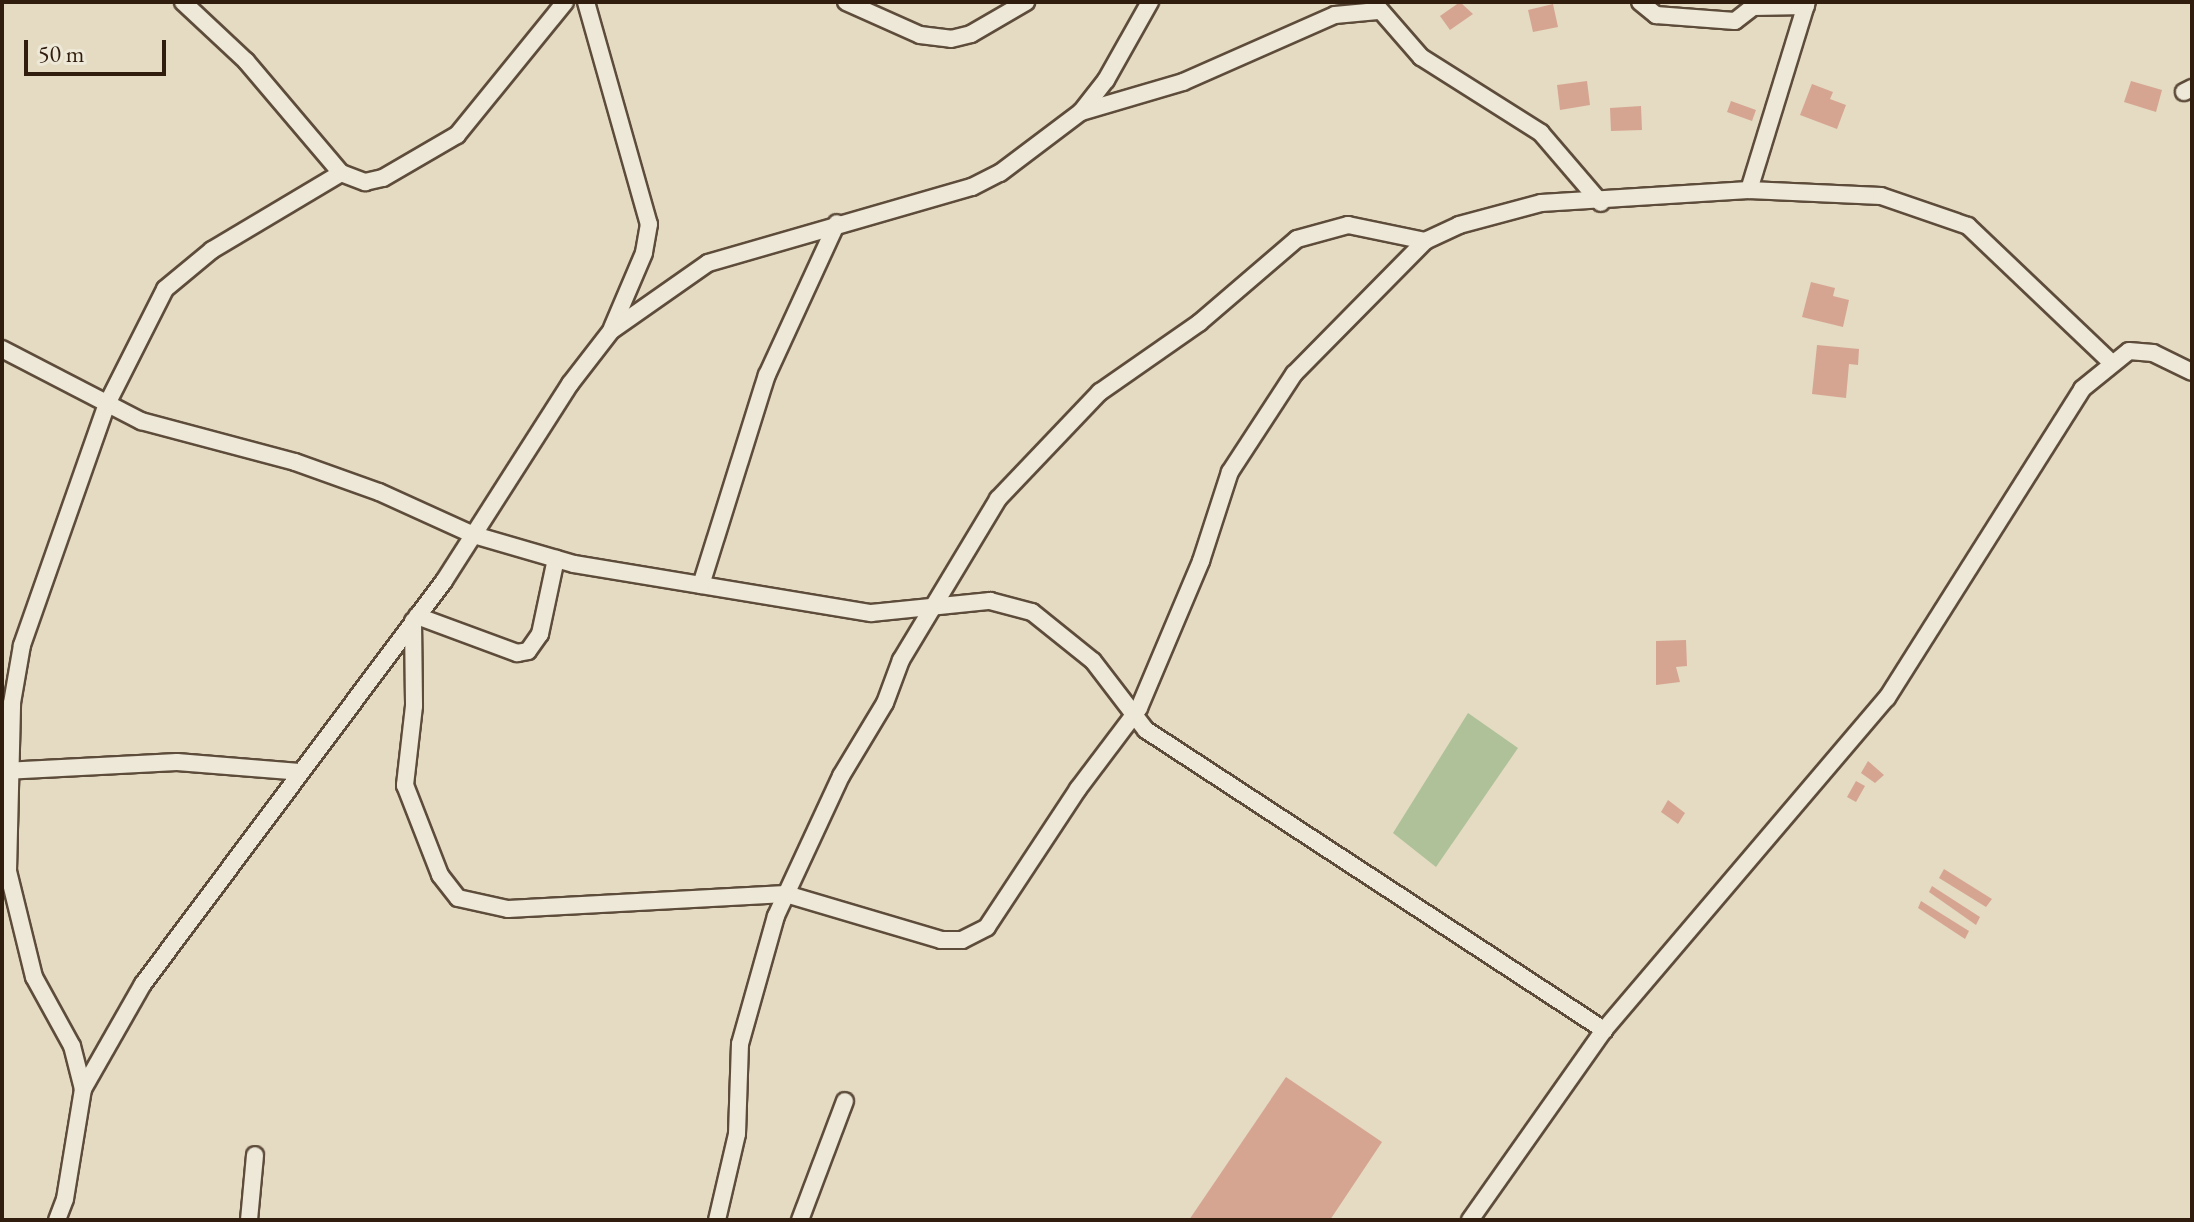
<!DOCTYPE html>
<html>
<head>
<meta charset="utf-8">
<style>
  body { margin:0 }
  #map { position:relative; width:2194px; height:1222px; overflow:hidden; background:#e4dbc2; font-family:"EB Garamond",serif }
  div>[style] { position:absolute }
  .green>* { inset:0; background:#afc198 }
  .building>* { inset:0; background:#d6a592 }
  .roads { filter:drop-shadow(2px 0 #5e4c3b) drop-shadow(-2px 0 #5e4c3b) drop-shadow(0 2px #5e4c3b) drop-shadow(0 -2px #5e4c3b) }
  .minor>* { height:16px; margin:-8px; padding:0 8px; transform-origin:8px; border-radius:8px; background:#ede8d7 }
  span { translate:-50% -50%; white-space:nowrap; text-align:center; line-height:1.15; -webkit-text-stroke:6px #ede8d7; paint-order:stroke }
  .frame { position:absolute; inset:0; border:4px solid #311d0e; pointer-events:none }
  .scale { position:absolute; left:24px; top:40px; width:142px; height:36px; box-sizing:border-box; border:4px solid #311d0e; border-top:0; padding-left:10px; font-size:24px; line-height:28px; white-space:nowrap; color:#311d0e; -webkit-text-stroke:6px #ede8d7; paint-order:stroke }
</style>
</head>
<body>
<div id="map">
  <div class="green">
    <div style="clip-path:polygon(1468px 713px,1518px 748px,1436px 867px,1393px 833px)"></div>
  </div>
  <div class="building">
    <div style="clip-path:polygon(1460px 2px,1473px 14px,1450px 30px,1440px 16px)"></div>
    <div style="clip-path:polygon(1553px 4px,1558px 27px,1533px 32px,1528px 10px)"></div>
    <div style="clip-path:polygon(1587px 81px,1590px 105px,1560px 110px,1557px 85px)"></div>
    <div style="clip-path:polygon(2131px 81px,2162px 90px,2156px 112px,2124px 102px)"></div>
    <div style="clip-path:polygon(1812px 84px,1833px 92px,1830px 99px,1846px 105px,1837px 129px,1800px 115px)"></div>
    <div style="clip-path:polygon(1731px 101px,1756px 110px,1752px 121px,1727px 112px)"></div>
    <div style="clip-path:polygon(1641px 106px,1642px 130px,1611px 131px,1610px 108px)"></div>
    <div style="clip-path:polygon(1811px 282px,1835px 288px,1833px 296px,1849px 300px,1843px 327px,1802px 317px)"></div>
    <div style="clip-path:polygon(1817px 345px,1859px 349px,1858px 365px,1849px 364px,1846px 398px,1812px 394px)"></div>
    <div style="clip-path:polygon(1686px 640px,1687px 666px,1676px 667px,1680px 682px,1656px 685px,1656px 641px)"></div>
    <div style="clip-path:polygon(1868px 761px,1884px 775px,1875px 783px,1861px 773px)"></div>
    <div style="clip-path:polygon(1856px 781px,1865px 786px,1856px 802px,1847px 797px)"></div>
    <div style="clip-path:polygon(1668px 800px,1685px 813px,1678px 824px,1661px 812px)"></div>
    <div style="clip-path:polygon(1944px 869px,1992px 899px,1986px 907px,1939px 878px)"></div>
    <div style="clip-path:polygon(1932px 886px,1980px 917px,1976px 925px,1929px 892px)"></div>
    <div style="clip-path:polygon(1921px 901px,1969px 931px,1965px 939px,1918px 908px)"></div>
    <div style="clip-path:polygon(1286px 1077px,1382px 1142px,1330px 1220px,1189px 1220px)"></div>
  </div>
  <div class="roads">
    <div class="minor">
      <div style="left:183px;top:2px;width:86px;rotate:43.1deg"></div>
      <div style="left:246px;top:61px;width:147px;rotate:49.7deg"></div>
      <div style="left:341px;top:173px;width:26px;rotate:21deg"></div>
      <div style="left:365px;top:182px;width:18px;rotate:-13deg"></div>
      <div style="left:383px;top:178px;width:86px;rotate:-30.2deg"></div>
      <div style="left:457px;top:135px;width:171px;rotate:-50.9deg"></div>
      <div style="left:586px;top:2px;width:231px;rotate:74.2deg"></div>
      <div style="left:649px;top:224px;width:29px;rotate:100deg"></div>
      <div style="left:644px;top:253px;width:82px;rotate:113.1deg"></div>
      <div style="left:846px;top:2px;width:81px;rotate:24deg"></div>
      <div style="left:920px;top:35px;width:31px;rotate:7deg"></div>
      <div style="left:951px;top:39px;width:21px;rotate:-14deg"></div>
      <div style="left:971px;top:34px;width:64px;rotate:-30.2deg"></div>
      <div style="left:1640px;top:2px;width:21px;rotate:39deg"></div>
      <div style="left:1656px;top:15px;width:79px;rotate:4.3deg"></div>
      <div style="left:1735px;top:21px;width:23px;rotate:-38deg"></div>
      <div style="left:1753px;top:7px;width:53px;rotate:-1.1deg"></div>
      <div style="left:1374px;top:3px;width:72px;rotate:49deg"></div>
      <div style="left:1421px;top:57px;width:142px;rotate:32.3deg"></div>
      <div style="left:1541px;top:133px;width:92px;rotate:49.4deg"></div>
      <div style="left:2184px;top:92px;width:9px;rotate:-27deg"></div>
      <div style="left:1081px;top:112px;width:106px;rotate:-16.4deg"></div>
      <div style="left:1183px;top:82px;width:166px;rotate:-23.8deg"></div>
      <div style="left:1335px;top:15px;width:43px;rotate:-5.3deg"></div>
      <div style="left:1749px;top:190px;width:197px;rotate:-72.9deg"></div>
      <div style="left:2px;top:349px;width:157px;rotate:27.4deg"></div>
      <div style="left:141px;top:421px;width:159px;rotate:14.9deg"></div>
      <div style="left:295px;top:462px;width:89px;rotate:19.7deg"></div>
      <div style="left:379px;top:492px;width:104px;rotate:24.4deg"></div>
      <div style="left:474px;top:535px;width:104px;rotate:16.2deg"></div>
      <div style="left:574px;top:564px;width:301px;rotate:9.4deg"></div>
      <div style="left:871px;top:613px;width:120px;rotate:-5.8deg"></div>
      <div style="left:990px;top:601px;width:43px;rotate:14.7deg"></div>
      <div style="left:1032px;top:612px;width:78px;rotate:38.8deg"></div>
      <div style="left:1093px;top:661px;width:87px;rotate:52.5deg"></div>
      <div style="left:1146px;top:730px;width:548px;rotate:33.23deg"></div>
      <div style="left:701px;top:585px;width:220px;rotate:-72.6deg"></div>
      <div style="left:767px;top:375px;width:167px;rotate:-65.3deg"></div>
      <div style="left:417px;top:616px;width:107px;rotate:20.3deg"></div>
      <div style="left:517px;top:653px;width:11px;rotate:-10deg"></div>
      <div style="left:528px;top:651px;width:21px;rotate:-55deg"></div>
      <div style="left:540px;top:634px;width:77px;rotate:-78deg"></div>
      <div style="left:413px;top:621px;width:85px;rotate:89.3deg"></div>
      <div style="left:414px;top:706px;width:80px;rotate:96.5deg"></div>
      <div style="left:405px;top:785px;width:97px;rotate:68.7deg"></div>
      <div style="left:440px;top:875px;width:29px;rotate:52deg"></div>
      <div style="left:458px;top:898px;width:51px;rotate:12.4deg"></div>
      <div style="left:508px;top:909px;width:278px;rotate:-3.1deg"></div>
      <div style="left:786px;top:894px;width:162px;rotate:16.5deg"></div>
      <div style="left:941px;top:940px;width:21px"></div>
      <div style="left:962px;top:940px;width:28px;rotate:-27deg"></div>
      <div style="left:987px;top:927px;width:165px;rotate:-56.6deg"></div>
      <div style="left:1078px;top:789px;width:101px;rotate:-53deg"></div>
      <div style="left:1139px;top:708px;width:160px;rotate:-67.1deg"></div>
      <div style="left:1201px;top:561px;width:94px;rotate:-72deg"></div>
      <div style="left:1230px;top:472px;width:117px;rotate:-56.9deg"></div>
      <div style="left:1294px;top:374px;width:187px;rotate:-45.4deg"></div>
      <div style="left:1425px;top:241px;width:38px;rotate:-25deg"></div>
      <div style="left:1459px;top:225px;width:85px;rotate:-15deg"></div>
      <div style="left:1541px;top:203px;width:208px;rotate:-3.6deg"></div>
      <div style="left:1749px;top:190px;width:132px;rotate:2.6deg"></div>
      <div style="left:1881px;top:196px;width:92px;rotate:19deg"></div>
      <div style="left:1968px;top:226px;width:196px;rotate:43.6deg"></div>
      <div style="left:4px;top:771px;width:173px;rotate:-3deg"></div>
      <div style="left:177px;top:762px;width:123px;rotate:4.6deg"></div>
      <div style="left:83px;top:1089px;width:44px;rotate:-104.3deg"></div>
      <div style="left:72px;top:1046px;width:79px;rotate:-118.8deg"></div>
      <div style="left:34px;top:977px;width:109px;rotate:-103.8deg"></div>
      <div style="left:8px;top:871px;width:168px;rotate:-88.6deg"></div>
      <div style="left:12px;top:703px;width:59px;rotate:-80.2deg"></div>
      <div style="left:22px;top:645px;width:253px;rotate:-70.6deg"></div>
      <div style="left:106px;top:406px;width:131px;rotate:-63.2deg"></div>
      <div style="left:165px;top:289px;width:61px;rotate:-39.7deg"></div>
      <div style="left:212px;top:250px;width:150px;rotate:-30.8deg"></div>
      <div style="left:57px;top:1220px;width:22px;rotate:-69deg"></div>
      <div style="left:65px;top:1199px;width:111px;rotate:-80.7deg"></div>
      <div style="left:83px;top:1089px;width:121px;rotate:-60.3deg"></div>
      <div style="left:143px;top:984px;width:503px;rotate:-53.24deg"></div>
      <div style="left:444px;top:581px;width:234px;rotate:-57.4deg"></div>
      <div style="left:570px;top:384px;width:67px;rotate:-52.3deg"></div>
      <div style="left:611px;top:331px;width:118px;rotate:-35deg"></div>
      <div style="left:708px;top:263px;width:275px;rotate:-16.1deg"></div>
      <div style="left:972px;top:187px;width:31px;rotate:-27deg"></div>
      <div style="left:1000px;top:173px;width:101px;rotate:-37deg"></div>
      <div style="left:1081px;top:112px;width:41px;rotate:-52deg"></div>
      <div style="left:1106px;top:80px;width:90px;rotate:-60.6deg"></div>
      <div style="left:249px;top:1220px;width:65px;rotate:-84.7deg"></div>
      <div style="left:717px;top:1220px;width:88px;rotate:-76.9deg"></div>
      <div style="left:737px;top:1134px;width:90px;rotate:-88.1deg"></div>
      <div style="left:740px;top:1044px;width:133px;rotate:-74.3deg"></div>
      <div style="left:776px;top:916px;width:154px;rotate:-65.1deg"></div>
      <div style="left:841px;top:776px;width:85px;rotate:-58.9deg"></div>
      <div style="left:885px;top:703px;width:46px;rotate:-69.6deg"></div>
      <div style="left:901px;top:660px;width:188px;rotate:-58.9deg"></div>
      <div style="left:998px;top:499px;width:148px;rotate:-46.4deg"></div>
      <div style="left:1100px;top:392px;width:121px;rotate:-34.9deg"></div>
      <div style="left:1199px;top:323px;width:129px;rotate:-40.6deg"></div>
      <div style="left:1297px;top:239px;width:53px;rotate:-15.4deg"></div>
      <div style="left:1348px;top:225px;width:79px;rotate:11.7deg"></div>
      <div style="left:800px;top:1220px;width:127px;rotate:-69.3deg"></div>
      <div style="left:1470px;top:1220px;width:232px;rotate:-54.8deg"></div>
      <div style="left:1604px;top:1030px;width:436px;rotate:-49.6deg"></div>
      <div style="left:1887px;top:698px;width:365px;rotate:-57.7deg"></div>
      <div style="left:2082px;top:389px;width:60px;rotate:-39deg"></div>
      <div style="left:2129px;top:351px;width:24px;rotate:5deg"></div>
      <div style="left:2153px;top:353px;width:43px;rotate:26deg"></div>
    </div>
  </div>
  <div class="frame"></div>
  <div class="scale">50 m</div>
</div>
</body>
</html>
